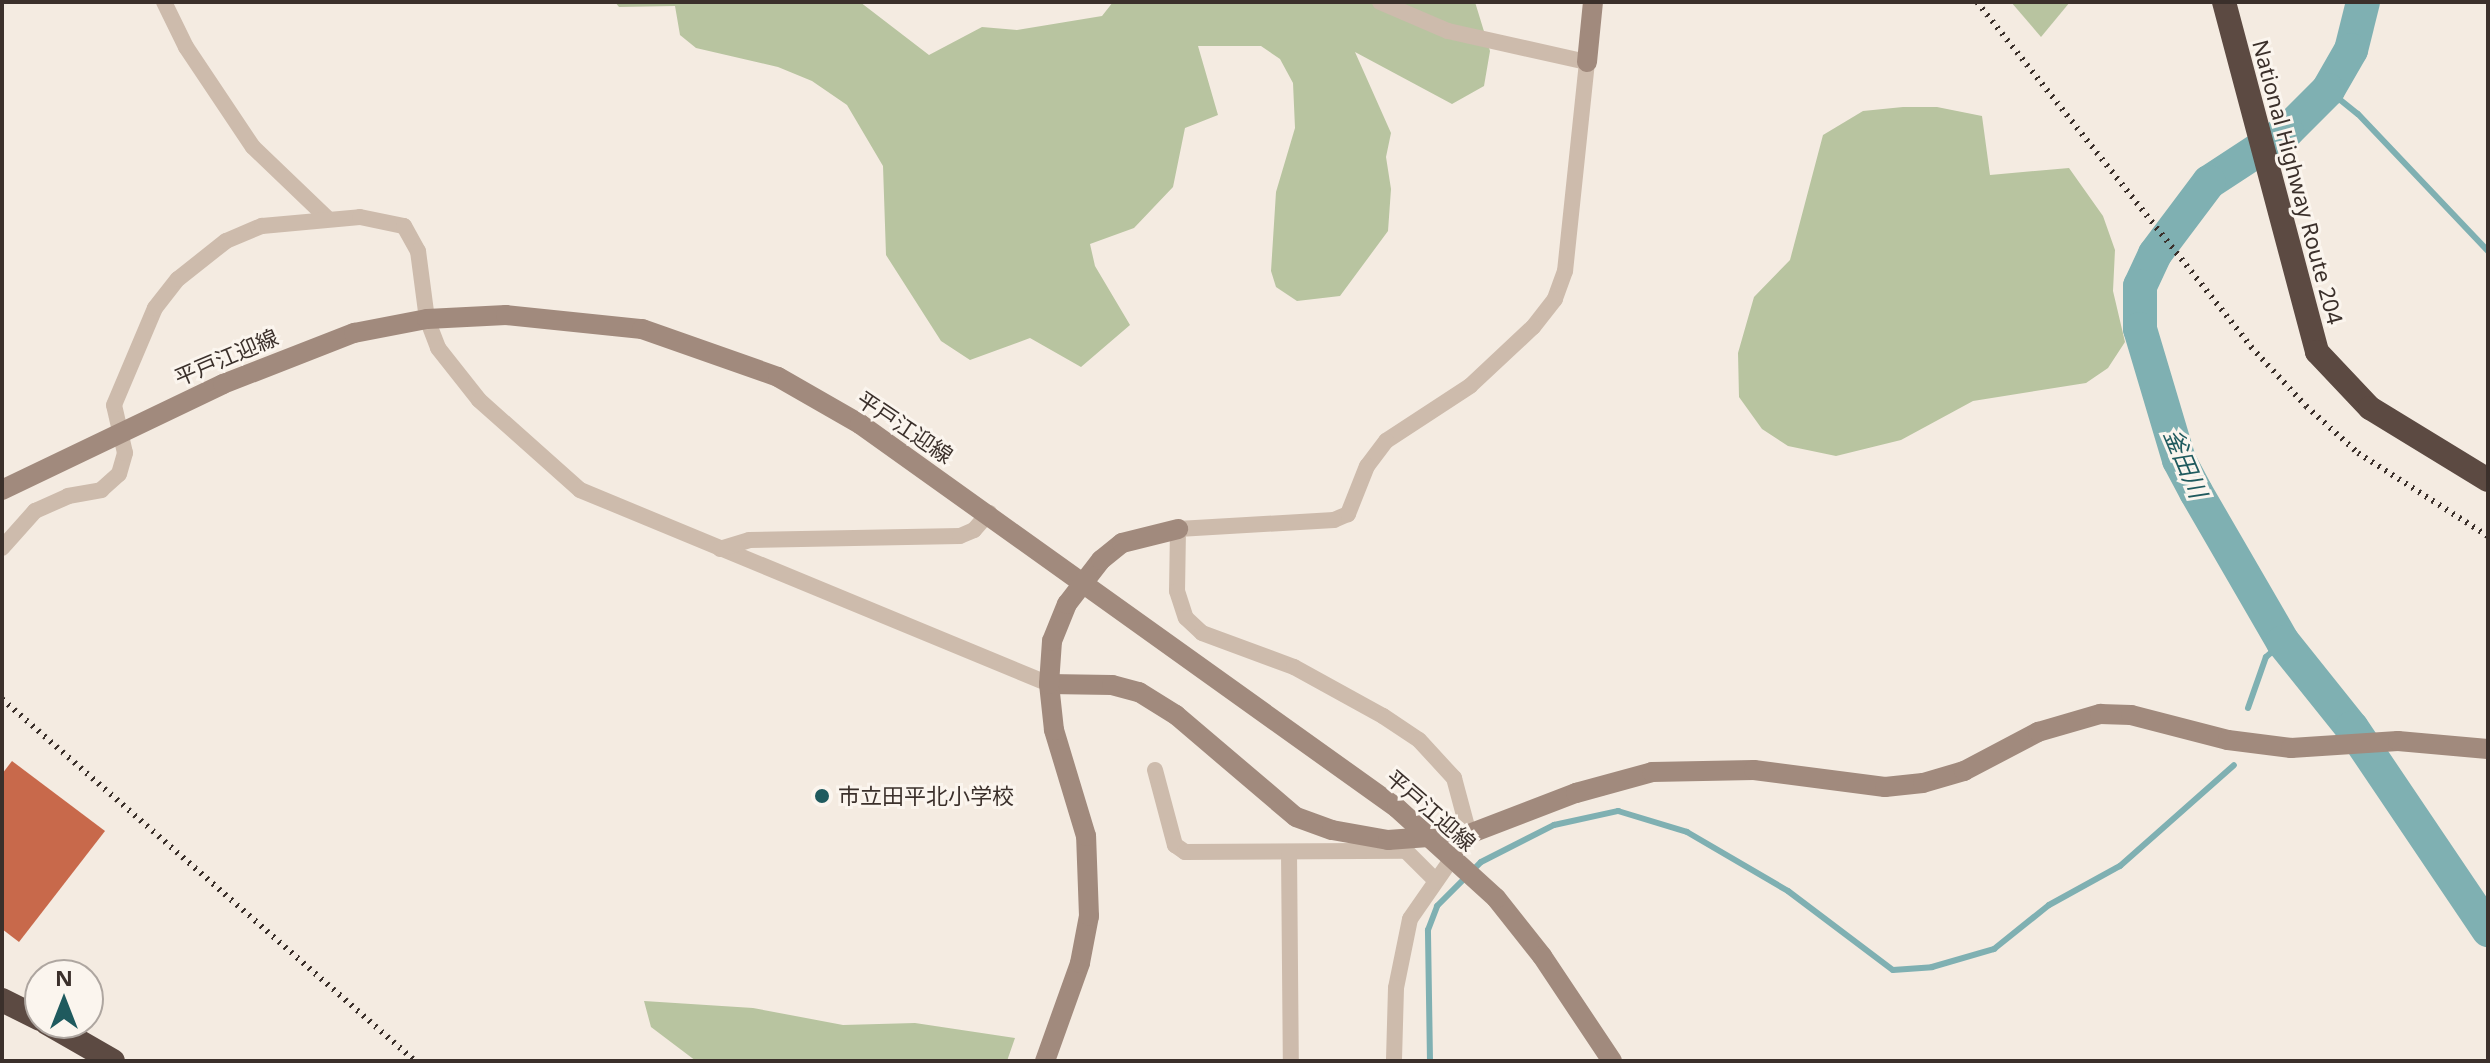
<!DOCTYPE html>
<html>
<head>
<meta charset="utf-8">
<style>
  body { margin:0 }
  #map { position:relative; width:2490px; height:1063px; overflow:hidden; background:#f4ebe1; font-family:"Noto Sans","Noto Sans JP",sans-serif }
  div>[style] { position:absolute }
  .green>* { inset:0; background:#b8c4a0 }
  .stream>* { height:6px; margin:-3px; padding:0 3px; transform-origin:3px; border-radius:3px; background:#7fb0b2 }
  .river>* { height:34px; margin:-17px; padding:0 17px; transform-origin:17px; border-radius:17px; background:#7fb0b2 }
  .building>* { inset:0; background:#c8694b }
  .street>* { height:16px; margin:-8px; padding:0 8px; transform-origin:8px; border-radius:8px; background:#cdbbac }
  .secondary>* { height:20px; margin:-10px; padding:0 10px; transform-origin:10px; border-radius:10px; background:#a18a7d }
  .highway>* { height:24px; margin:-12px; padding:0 12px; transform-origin:12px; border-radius:12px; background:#5c4a42 }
  .rail>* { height:6px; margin-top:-3px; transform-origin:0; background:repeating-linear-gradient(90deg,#3b302b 0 2px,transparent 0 8px) }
  .secondary-bridge>* { height:20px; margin:-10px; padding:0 10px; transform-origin:10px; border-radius:10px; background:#a18a7d }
  .dots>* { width:22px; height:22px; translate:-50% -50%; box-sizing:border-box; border:4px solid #fbf5ee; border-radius:50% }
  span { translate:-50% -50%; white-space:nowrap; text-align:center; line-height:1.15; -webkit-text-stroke:6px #fbf5ee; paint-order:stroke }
  .street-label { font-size:22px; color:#3b302b }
  .poi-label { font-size:22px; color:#3b302b }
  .left { translate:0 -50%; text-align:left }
  .water-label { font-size:24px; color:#1f5a5e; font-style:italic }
  .frame { position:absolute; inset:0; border:4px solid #3b302b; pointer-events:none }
  .north { position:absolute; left:24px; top:959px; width:80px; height:80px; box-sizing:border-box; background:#fbf5ee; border:2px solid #aea6a0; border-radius:50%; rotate:0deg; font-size:22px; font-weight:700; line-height:32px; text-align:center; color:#3b302b }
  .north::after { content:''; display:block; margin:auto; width:28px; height:36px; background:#1f5a5e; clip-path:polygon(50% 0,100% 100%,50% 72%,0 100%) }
</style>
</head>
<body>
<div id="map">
  <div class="green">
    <div style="clip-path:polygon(615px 2px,860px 2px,929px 55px,982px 27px,1017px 30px,1102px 16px,1113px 2px,1475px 2px,1490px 51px,1484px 86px,1452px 104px,1355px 52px,1391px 133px,1386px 157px,1391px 189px,1388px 231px,1340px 296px,1297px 301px,1276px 287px,1271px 271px,1276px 192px,1295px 128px,1293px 83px,1280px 59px,1261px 46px,1198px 46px,1218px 115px,1185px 128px,1173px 187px,1134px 228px,1090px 244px,1095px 266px,1130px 325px,1081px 367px,1030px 338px,970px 360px,941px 341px,886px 255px,883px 166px,847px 105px,812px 81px,778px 67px,696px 48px,680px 35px,675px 6px,619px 7px)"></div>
    <div style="clip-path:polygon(2011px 2px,2070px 2px,2041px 37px)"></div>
    <div style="clip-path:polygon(1903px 107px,1937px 107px,1982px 116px,1990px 175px,2069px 168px,2103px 216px,2115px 250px,2113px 291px,2125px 342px,2108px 368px,2086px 383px,1973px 401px,1901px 440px,1836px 456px,1788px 446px,1762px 429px,1739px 397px,1738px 353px,1754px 297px,1790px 260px,1823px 135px,1863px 111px)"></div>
    <div style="clip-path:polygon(644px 1001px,753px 1008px,843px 1025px,915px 1023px,1015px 1038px,1007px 1061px,696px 1061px,651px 1027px)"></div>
  </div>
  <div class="stream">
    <div style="left:2328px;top:90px;width:38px;rotate:39deg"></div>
    <div style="left:2358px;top:114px;width:189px;rotate:46.5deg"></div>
    <div style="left:2248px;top:708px;width:54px;rotate:-70.6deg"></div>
    <div style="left:2266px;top:657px;width:23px;rotate:-41deg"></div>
    <div style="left:1430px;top:1061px;width:131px;rotate:-90.9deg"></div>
    <div style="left:1428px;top:930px;width:26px;rotate:-69deg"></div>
    <div style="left:1437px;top:906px;width:62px;rotate:-45deg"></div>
    <div style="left:1481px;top:862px;width:82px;rotate:-26.9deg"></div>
    <div style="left:1554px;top:825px;width:66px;rotate:-12.3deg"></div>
    <div style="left:1618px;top:811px;width:72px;rotate:16.9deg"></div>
    <div style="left:1687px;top:832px;width:117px;rotate:30.3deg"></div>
    <div style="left:1788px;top:891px;width:131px;rotate:37deg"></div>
    <div style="left:1893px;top:970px;width:39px;rotate:-4deg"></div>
    <div style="left:1932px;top:967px;width:65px;rotate:-16.2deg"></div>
    <div style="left:1994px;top:949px;width:70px;rotate:-38.7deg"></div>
    <div style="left:2049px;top:905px;width:81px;rotate:-28.8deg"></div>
    <div style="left:2120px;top:866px;width:152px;rotate:-41.5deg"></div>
  </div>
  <div class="river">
    <div style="left:2363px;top:2px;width:49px;rotate:104deg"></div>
    <div style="left:2351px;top:50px;width:46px;rotate:119.9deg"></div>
    <div style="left:2328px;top:90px;width:58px;rotate:135deg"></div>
    <div style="left:2287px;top:131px;width:93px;rotate:146.8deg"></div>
    <div style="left:2209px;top:182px;width:90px;rotate:126.9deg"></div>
    <div style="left:2155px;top:254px;width:35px;rotate:115deg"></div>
    <div style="left:2140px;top:286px;width:43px;rotate:90deg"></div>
    <div style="left:2140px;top:329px;width:137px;rotate:73.4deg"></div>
    <div style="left:2179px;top:460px;width:36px;rotate:62deg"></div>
    <div style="left:2196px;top:492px;width:173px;rotate:59.9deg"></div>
    <div style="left:2283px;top:642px;width:110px;rotate:51.3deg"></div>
    <div style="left:2352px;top:728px;width:244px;rotate:56deg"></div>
  </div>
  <div class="building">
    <div style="clip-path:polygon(12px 761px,105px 831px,19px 942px,2px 929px,2px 774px)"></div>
  </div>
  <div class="street">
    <div style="left:164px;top:2px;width:50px;rotate:63.9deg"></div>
    <div style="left:186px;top:47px;width:120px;rotate:56.2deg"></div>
    <div style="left:253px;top:147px;width:103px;rotate:43.8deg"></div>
    <div style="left:1380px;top:2px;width:74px;rotate:23.1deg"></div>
    <div style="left:1448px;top:31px;width:142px;rotate:12.6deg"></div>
    <div style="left:1587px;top:62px;width:210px;rotate:96deg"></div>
    <div style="left:1565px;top:271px;width:30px;rotate:110deg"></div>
    <div style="left:1555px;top:299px;width:36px;rotate:128deg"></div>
    <div style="left:1533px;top:327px;width:86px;rotate:136.9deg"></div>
    <div style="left:1470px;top:386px;width:100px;rotate:146.8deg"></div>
    <div style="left:1386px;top:441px;width:31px;rotate:127deg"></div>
    <div style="left:1367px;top:466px;width:52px;rotate:111.6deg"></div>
    <div style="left:1348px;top:514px;width:15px;rotate:157deg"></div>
    <div style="left:1334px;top:520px;width:156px;rotate:176.7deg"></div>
    <div style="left:1178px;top:529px;width:62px;rotate:90.9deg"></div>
    <div style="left:1177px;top:591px;width:28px;rotate:72deg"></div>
    <div style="left:1186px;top:618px;width:22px;rotate:43deg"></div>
    <div style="left:1202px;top:633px;width:98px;rotate:20.3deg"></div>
    <div style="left:1294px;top:667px;width:102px;rotate:28.8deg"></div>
    <div style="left:1383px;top:716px;width:43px;rotate:33.7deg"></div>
    <div style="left:1419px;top:740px;width:52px;rotate:47.4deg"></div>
    <div style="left:1454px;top:778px;width:58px;rotate:75deg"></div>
    <div style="left:1469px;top:834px;width:103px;rotate:124.8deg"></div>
    <div style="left:1410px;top:919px;width:70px;rotate:101.5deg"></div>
    <div style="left:1396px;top:988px;width:73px;rotate:91.6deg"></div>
    <div style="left:2px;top:548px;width:50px;rotate:-48.3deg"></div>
    <div style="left:35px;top:511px;width:36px;rotate:-24deg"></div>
    <div style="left:68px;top:496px;width:34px;rotate:-10deg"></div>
    <div style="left:101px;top:490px;width:24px;rotate:-42deg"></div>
    <div style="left:119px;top:474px;width:22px;rotate:-74deg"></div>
    <div style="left:125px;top:453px;width:49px;rotate:-102.9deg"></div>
    <div style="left:114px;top:405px;width:105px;rotate:-67.1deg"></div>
    <div style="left:155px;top:308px;width:37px;rotate:-52deg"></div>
    <div style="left:178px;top:279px;width:61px;rotate:-38.4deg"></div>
    <div style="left:226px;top:241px;width:39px;rotate:-23deg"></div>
    <div style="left:262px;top:226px;width:98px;rotate:-5.2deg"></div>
    <div style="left:360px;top:217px;width:45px;rotate:11.6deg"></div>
    <div style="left:404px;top:226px;width:29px;rotate:61deg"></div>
    <div style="left:418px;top:251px;width:69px;rotate:82.5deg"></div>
    <div style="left:427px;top:319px;width:31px;rotate:69deg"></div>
    <div style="left:438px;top:348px;width:66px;rotate:51.7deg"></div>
    <div style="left:479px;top:400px;width:135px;rotate:41.7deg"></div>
    <div style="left:580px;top:490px;width:508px;rotate:22.47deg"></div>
    <div style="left:720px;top:549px;width:30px;rotate:-17deg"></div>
    <div style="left:749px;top:540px;width:211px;rotate:-1.1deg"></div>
    <div style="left:960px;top:536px;width:15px;rotate:-23deg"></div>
    <div style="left:974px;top:530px;width:23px;rotate:-49deg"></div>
    <div style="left:1155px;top:770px;width:78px;rotate:75.1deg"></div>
    <div style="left:1175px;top:845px;width:12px;rotate:35deg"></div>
    <div style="left:1185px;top:852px;width:221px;rotate:-0.3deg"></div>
    <div style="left:1406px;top:851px;width:42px;rotate:45deg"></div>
    <div style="left:1289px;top:852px;width:209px;rotate:89.5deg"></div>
  </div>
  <div class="secondary">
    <div style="left:1587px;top:62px;width:60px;rotate:-84.3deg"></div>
    <div style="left:2px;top:490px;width:245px;rotate:-25.6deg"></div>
    <div style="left:223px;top:384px;width:141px;rotate:-21.3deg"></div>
    <div style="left:354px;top:333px;width:74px;rotate:-10.9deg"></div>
    <div style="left:427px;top:319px;width:79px;rotate:-2.9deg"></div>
    <div style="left:506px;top:315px;width:137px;rotate:5.9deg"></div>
    <div style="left:642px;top:329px;width:144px;rotate:19.4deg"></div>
    <div style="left:778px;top:377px;width:95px;rotate:29.8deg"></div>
    <div style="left:860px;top:424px;width:660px;rotate:35.57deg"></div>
    <div style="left:1049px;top:684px;width:63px;rotate:0.9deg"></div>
    <div style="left:1112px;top:685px;width:28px;rotate:15deg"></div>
    <div style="left:1139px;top:692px;width:44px;rotate:31.9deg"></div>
    <div style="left:1176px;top:715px;width:157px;rotate:40.4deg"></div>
    <div style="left:1296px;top:817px;width:38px;rotate:20deg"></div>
    <div style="left:1332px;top:830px;width:57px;rotate:10.1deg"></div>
    <div style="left:1388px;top:840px;width:81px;rotate:-4.2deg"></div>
    <div style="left:1469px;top:834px;width:115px;rotate:-21deg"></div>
    <div style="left:1576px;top:793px;width:79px;rotate:-15.4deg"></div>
    <div style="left:1652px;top:772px;width:102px;rotate:-1.1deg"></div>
    <div style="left:1754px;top:770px;width:132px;rotate:7.4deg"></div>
    <div style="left:1885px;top:787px;width:38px;rotate:-6deg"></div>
    <div style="left:1923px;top:783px;width:43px;rotate:-16.3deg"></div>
    <div style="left:1964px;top:771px;width:84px;rotate:-27.8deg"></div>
    <div style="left:2038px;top:732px;width:65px;rotate:-16.2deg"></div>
    <div style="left:2100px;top:714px;width:31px;rotate:2deg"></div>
    <div style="left:2131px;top:715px;width:100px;rotate:14.5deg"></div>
    <div style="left:2228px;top:740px;width:64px;rotate:7.2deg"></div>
    <div style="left:2291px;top:748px;width:107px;rotate:-3.7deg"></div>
    <div style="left:2398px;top:741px;width:90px;rotate:5.1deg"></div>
    <div style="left:1496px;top:898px;width:74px;rotate:51.6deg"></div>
    <div style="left:1542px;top:956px;width:126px;rotate:56.3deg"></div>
    <div style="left:1045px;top:1061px;width:104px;rotate:-70.3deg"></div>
    <div style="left:1080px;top:963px;width:48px;rotate:-79.2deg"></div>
    <div style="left:1089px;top:916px;width:80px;rotate:-92.1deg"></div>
    <div style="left:1086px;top:836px;width:111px;rotate:-106.8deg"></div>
    <div style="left:1054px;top:730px;width:46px;rotate:-96.2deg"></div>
    <div style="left:1049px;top:684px;width:43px;rotate:-86deg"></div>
    <div style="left:1052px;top:641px;width:40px;rotate:-68deg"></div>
    <div style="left:1067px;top:604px;width:56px;rotate:-52.3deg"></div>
    <div style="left:1101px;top:560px;width:27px;rotate:-39deg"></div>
    <div style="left:1122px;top:543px;width:58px;rotate:-14deg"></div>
  </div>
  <div class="highway">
    <div style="left:2224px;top:2px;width:362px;rotate:75.1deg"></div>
    <div style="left:2317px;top:352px;width:77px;rotate:46.6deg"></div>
    <div style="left:2370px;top:408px;width:138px;rotate:31.4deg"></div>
    <div style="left:2px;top:1000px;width:42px;rotate:26.6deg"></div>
    <div style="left:47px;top:1023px;width:76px;rotate:29.9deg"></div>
  </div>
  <div class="rail">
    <div style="left:1977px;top:2px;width:441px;rotate:51.5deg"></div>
    <div style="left:2251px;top:347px;width:81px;rotate:47deg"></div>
    <div style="left:2306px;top:406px;width:70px;rotate:42.1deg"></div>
    <div style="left:2358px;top:453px;width:154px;rotate:32.6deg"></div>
    <div style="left:2px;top:699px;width:549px;rotate:41.23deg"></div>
  </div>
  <div class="secondary-bridge">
    <div style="left:1397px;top:808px;width:134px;rotate:42.3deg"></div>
  </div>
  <div class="dots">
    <div style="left:822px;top:796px;background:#1f5a5e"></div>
  </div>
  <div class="street-label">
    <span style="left:2298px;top:182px;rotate:75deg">National Highway Route 204</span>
    <span style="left:226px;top:357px;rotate:-23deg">平戸江迎線</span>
    <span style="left:905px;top:427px;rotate:34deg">平戸江迎線</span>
    <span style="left:1431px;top:810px;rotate:41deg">平戸江迎線</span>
  </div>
  <div class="poi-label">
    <span class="left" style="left:838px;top:796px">市立田平北小学校</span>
  </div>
  <div class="water-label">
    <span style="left:2186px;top:463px;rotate:67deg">釜田川</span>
  </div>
  <div class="frame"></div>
  <div class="north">N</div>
</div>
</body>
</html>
